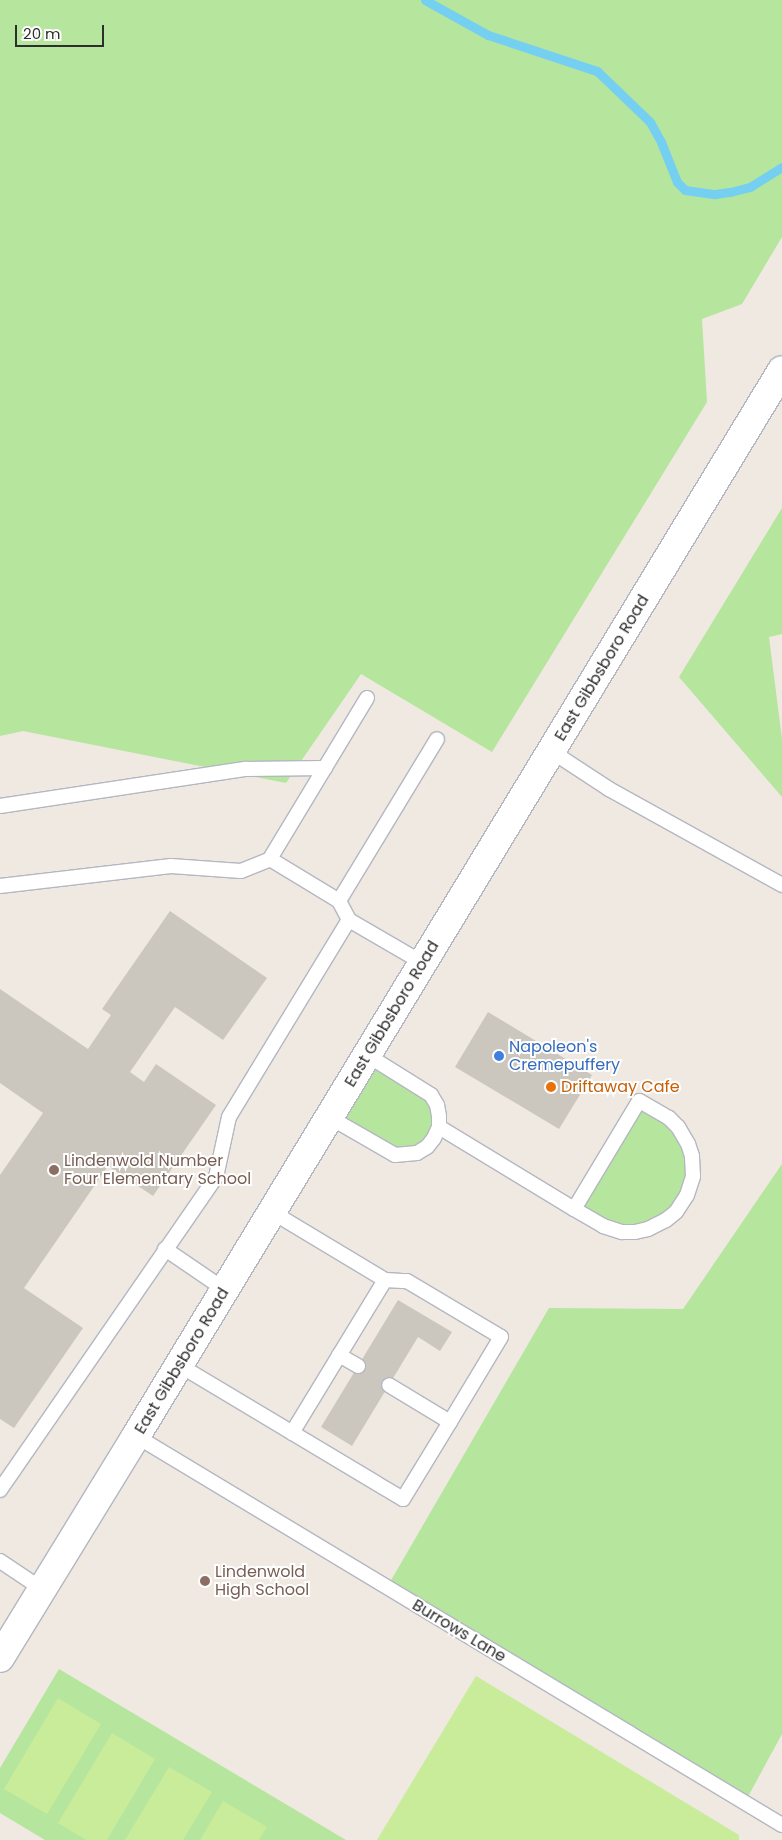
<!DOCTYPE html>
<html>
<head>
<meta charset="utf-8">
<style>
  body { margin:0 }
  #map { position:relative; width:782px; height:1840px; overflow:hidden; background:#efe9e1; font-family:Poppins,sans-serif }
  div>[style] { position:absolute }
  .green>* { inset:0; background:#b6e59e }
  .pitch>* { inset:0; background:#c9ec9a }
  .stream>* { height:9px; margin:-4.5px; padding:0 4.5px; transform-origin:4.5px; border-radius:4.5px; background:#75cff0 }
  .building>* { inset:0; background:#cbc7bf }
  .roads { filter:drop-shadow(1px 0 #b4b7c1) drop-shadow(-1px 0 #b4b7c1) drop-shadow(0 1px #b4b7c1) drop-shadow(0 -1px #b4b7c1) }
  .service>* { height:14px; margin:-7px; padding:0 7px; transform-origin:7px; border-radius:7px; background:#fff }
  .secondary>* { height:28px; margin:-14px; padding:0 14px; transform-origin:14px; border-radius:14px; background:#fff }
  .dots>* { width:14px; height:14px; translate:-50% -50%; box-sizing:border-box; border:2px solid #fff; border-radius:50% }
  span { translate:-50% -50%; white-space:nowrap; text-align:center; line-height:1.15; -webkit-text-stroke:4px #fff; paint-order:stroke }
  .street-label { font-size:16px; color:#2e2e2e }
  .shop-label { font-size:16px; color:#366cbe }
  .left { translate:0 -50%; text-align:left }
  .food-label { font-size:16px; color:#c56008 }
  .education-label { font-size:16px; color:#785e54 }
  .scale { position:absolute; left:15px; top:25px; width:89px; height:22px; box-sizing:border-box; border:2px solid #2e2e2e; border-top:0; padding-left:6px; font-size:15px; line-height:18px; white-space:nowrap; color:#2e2e2e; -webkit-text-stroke:4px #fff; paint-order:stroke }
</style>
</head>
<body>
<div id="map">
  <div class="green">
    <div style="clip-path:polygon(0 0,782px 0,782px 237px,742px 304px,702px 319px,707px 402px,492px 752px,361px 674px,286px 783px,23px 731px,0 736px)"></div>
    <div style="clip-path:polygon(782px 508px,782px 634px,769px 637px,782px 739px,782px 797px,679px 677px)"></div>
    <div style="clip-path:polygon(367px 1055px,425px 1090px,439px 1127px,410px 1155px,329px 1117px)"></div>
    <div style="clip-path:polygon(639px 1101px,669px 1118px,692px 1156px,680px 1206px,635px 1232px,574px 1209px)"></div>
    <div style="clip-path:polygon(782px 1164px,782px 1734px,744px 1804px,390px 1582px,549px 1308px,683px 1309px)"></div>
    <div style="clip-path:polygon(59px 1669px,346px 1840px,45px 1840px,0 1813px,0 1768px)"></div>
  </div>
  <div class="pitch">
    <div style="clip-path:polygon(476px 1676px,739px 1835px,739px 1840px,377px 1840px)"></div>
    <div style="clip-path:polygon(58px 1698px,101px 1724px,47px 1814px,4px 1789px)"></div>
    <div style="clip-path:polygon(112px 1733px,155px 1759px,107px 1840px,86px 1840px,58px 1823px)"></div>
    <div style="clip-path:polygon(169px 1767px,212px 1792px,183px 1840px,125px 1840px)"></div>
    <div style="clip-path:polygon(223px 1801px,267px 1827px,259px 1840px,200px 1840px)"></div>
  </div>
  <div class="stream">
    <div style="left:425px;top:0;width:72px;rotate:29.1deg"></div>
    <div style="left:488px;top:35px;width:115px;rotate:18.3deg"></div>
    <div style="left:597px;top:71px;width:74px;rotate:43.9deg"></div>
    <div style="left:650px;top:122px;width:23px;rotate:61deg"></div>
    <div style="left:661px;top:142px;width:43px;rotate:68.2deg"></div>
    <div style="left:677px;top:182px;width:11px;rotate:45deg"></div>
    <div style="left:685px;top:190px;width:30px;rotate:8deg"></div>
    <div style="left:715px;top:194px;width:15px;rotate:-8deg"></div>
    <div style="left:730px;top:192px;width:21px;rotate:-14deg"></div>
    <div style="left:750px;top:187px;width:38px;rotate:-32deg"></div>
  </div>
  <div class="building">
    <div style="clip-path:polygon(170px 911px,267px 978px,223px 1040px,175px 1007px,130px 1072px,144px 1082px,156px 1064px,216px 1105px,153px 1196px,108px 1166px,24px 1288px,83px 1328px,14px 1428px,0 1419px,0 1175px,43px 1113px,0 1083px,0 989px,88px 1049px,111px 1015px,102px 1009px)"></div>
    <div style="clip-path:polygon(488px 1012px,592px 1075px,559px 1129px,455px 1067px)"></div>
    <div style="clip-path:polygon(398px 1300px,452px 1332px,440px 1351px,418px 1337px,352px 1446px,321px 1427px)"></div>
  </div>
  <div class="roads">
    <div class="service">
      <div style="left:367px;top:698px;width:188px;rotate:121.1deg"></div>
      <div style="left:270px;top:859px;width:81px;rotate:31.3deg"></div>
      <div style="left:339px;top:901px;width:21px;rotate:62deg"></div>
      <div style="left:349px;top:920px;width:86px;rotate:30.2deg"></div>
      <div style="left:551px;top:751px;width:69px;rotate:33.2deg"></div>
      <div style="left:609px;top:789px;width:198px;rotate:29deg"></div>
      <div style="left:0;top:806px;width:249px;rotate:-8.6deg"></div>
      <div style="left:246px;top:769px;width:79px;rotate:-0.7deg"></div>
      <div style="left:0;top:886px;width:172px;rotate:-6.7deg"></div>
      <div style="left:171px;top:866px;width:70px;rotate:4.1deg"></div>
      <div style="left:241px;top:871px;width:31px;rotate:-22deg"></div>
      <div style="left:339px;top:901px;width:189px;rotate:-58.8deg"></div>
      <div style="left:329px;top:1117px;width:76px;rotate:29.9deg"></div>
      <div style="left:395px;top:1155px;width:22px;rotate:-5deg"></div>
      <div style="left:417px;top:1153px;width:12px;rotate:-31deg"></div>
      <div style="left:427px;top:1147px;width:11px;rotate:-52deg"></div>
      <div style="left:434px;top:1138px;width:12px;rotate:-66deg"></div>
      <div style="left:439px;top:1127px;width:11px;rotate:-90deg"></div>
      <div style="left:439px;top:1116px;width:11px;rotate:-100deg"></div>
      <div style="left:437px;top:1105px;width:12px;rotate:-121deg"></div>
      <div style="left:431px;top:1095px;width:75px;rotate:-148deg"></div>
      <div style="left:439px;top:1127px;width:158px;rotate:31.3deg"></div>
      <div style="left:574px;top:1209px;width:34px;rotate:30deg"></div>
      <div style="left:603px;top:1226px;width:20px;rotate:18deg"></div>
      <div style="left:622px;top:1232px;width:13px"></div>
      <div style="left:635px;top:1232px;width:13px;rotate:-13deg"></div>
      <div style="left:648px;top:1229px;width:20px;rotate:-27deg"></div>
      <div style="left:666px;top:1220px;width:13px;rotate:-39deg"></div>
      <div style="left:676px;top:1212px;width:20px;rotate:-57deg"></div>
      <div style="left:687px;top:1195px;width:20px;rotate:-72deg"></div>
      <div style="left:693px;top:1176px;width:20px;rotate:-93deg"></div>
      <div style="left:692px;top:1156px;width:13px;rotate:-108deg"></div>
      <div style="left:688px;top:1144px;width:20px;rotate:-120deg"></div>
      <div style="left:678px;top:1127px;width:13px;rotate:-135deg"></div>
      <div style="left:669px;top:1118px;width:34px;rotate:-150deg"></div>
      <div style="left:639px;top:1101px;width:126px;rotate:121deg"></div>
      <div style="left:272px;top:1212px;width:132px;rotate:31deg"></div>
      <div style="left:385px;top:1280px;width:179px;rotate:121.3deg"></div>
      <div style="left:165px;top:1249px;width:73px;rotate:34.3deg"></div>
      <div style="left:385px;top:1280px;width:22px;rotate:3deg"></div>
      <div style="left:407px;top:1281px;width:109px;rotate:30.8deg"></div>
      <div style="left:501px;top:1337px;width:99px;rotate:121deg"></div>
      <div style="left:339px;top:1355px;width:22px;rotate:30deg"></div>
      <div style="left:179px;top:1365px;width:261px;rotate:30.9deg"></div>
      <div style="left:403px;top:1499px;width:90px;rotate:-58.6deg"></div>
      <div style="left:450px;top:1422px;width:71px;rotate:-148.8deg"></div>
      <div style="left:136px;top:1436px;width:754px;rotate:31.05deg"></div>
      <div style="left:0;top:1490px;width:380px;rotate:-55.4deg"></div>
      <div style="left:216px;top:1177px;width:61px;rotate:-77.8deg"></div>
      <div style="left:229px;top:1117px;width:231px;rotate:-58.7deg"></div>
      <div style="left:0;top:1561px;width:50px;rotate:33.7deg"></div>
    </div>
    <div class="secondary">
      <div style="left:0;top:1658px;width:260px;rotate:-58.5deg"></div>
      <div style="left:136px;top:1436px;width:1246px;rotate:-58.78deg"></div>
    </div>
  </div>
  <div class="dots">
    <div style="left:499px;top:1056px;background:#3f7fe0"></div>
    <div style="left:551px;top:1087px;background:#e8710a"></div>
    <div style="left:54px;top:1170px;background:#8d6e63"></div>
    <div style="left:205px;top:1581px;background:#8d6e63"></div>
  </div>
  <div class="street-label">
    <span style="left:602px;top:668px;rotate:-59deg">East Gibbsboro Road</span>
    <span style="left:392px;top:1014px;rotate:-59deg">East Gibbsboro Road</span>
    <span style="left:182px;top:1361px;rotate:-59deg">East Gibbsboro Road</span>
    <span style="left:459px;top:1631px;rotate:31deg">Burrows Lane</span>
  </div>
  <div class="shop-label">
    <span class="left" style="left:509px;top:1056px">Napoleon's<br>Cremepuffery</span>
  </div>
  <div class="food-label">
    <span class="left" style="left:561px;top:1087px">Driftaway Cafe</span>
  </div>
  <div class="education-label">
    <span class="left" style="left:64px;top:1170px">Lindenwold Number<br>Four Elementary School</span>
    <span class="left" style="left:215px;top:1581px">Lindenwold<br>High School</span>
  </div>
  <div class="scale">20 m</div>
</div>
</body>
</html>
